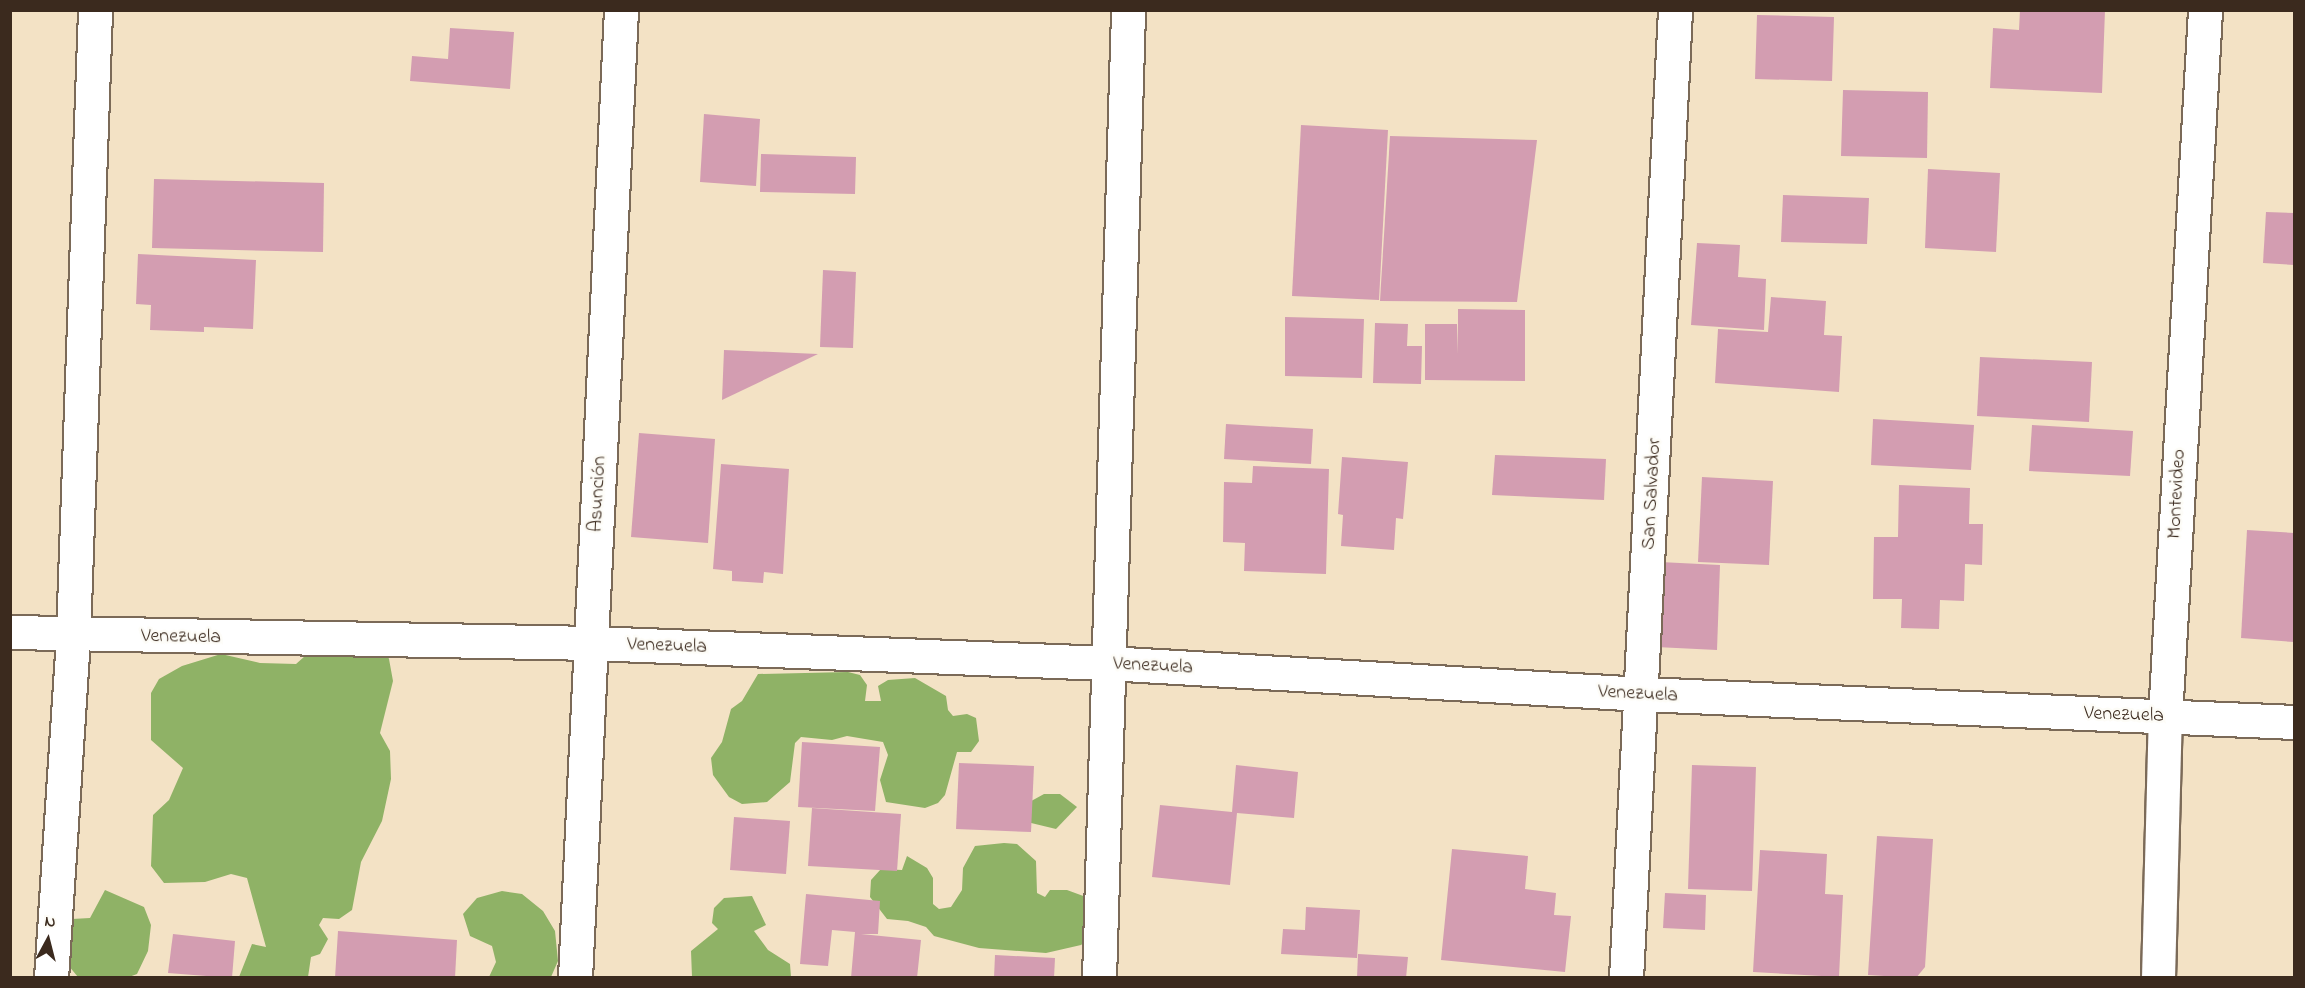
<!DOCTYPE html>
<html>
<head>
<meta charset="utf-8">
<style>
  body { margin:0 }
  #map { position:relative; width:2305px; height:988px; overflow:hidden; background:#f3e2c5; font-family:"Indie Flower",sans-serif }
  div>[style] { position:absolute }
  .forest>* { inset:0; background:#8fb266 }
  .building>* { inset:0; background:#d39db1 }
  .roads { filter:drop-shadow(2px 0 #7b6a58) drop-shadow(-2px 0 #7b6a58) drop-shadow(0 2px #7b6a58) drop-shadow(0 -2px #7b6a58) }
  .minor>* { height:33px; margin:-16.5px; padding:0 16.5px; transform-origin:16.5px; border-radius:16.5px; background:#fff }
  span { translate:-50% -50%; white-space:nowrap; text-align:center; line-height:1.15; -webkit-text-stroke:5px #fdfcf7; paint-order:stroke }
  .street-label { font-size:20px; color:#3b2a1e }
  .frame { position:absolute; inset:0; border:12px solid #3b2a1e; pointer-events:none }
  .north { position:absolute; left:18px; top:910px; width:60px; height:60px; -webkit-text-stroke:4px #fdfcf7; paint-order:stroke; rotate:7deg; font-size:16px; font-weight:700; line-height:24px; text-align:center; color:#3b2a1e }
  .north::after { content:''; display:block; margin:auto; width:21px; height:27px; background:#3b2a1e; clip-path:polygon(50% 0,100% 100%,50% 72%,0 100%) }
</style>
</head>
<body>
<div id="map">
  <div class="forest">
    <div style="clip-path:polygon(331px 633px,380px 640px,389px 659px,393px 681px,380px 733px,390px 751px,391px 779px,382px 821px,361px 862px,352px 910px,339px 919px,323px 918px,319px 925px,328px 939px,320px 954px,311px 957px,308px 977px,239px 977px,252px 944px,266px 947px,247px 878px,231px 874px,205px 882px,164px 883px,151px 866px,153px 815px,169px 800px,183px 768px,151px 740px,151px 693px,159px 679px,182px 666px,221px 654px,260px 663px,296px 664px)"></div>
    <div style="clip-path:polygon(848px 672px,860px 675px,867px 685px,865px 701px,881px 701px,878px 686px,888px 680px,915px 678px,946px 696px,948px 710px,953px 716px,967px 714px,976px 718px,979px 741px,971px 752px,957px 752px,945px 795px,938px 803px,925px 808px,886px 802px,880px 780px,888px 755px,883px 742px,847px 736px,832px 740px,801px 737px,795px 743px,790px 782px,767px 802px,742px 804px,729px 797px,713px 775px,711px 758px,722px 742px,731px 709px,742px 701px,758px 674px)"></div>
    <div style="clip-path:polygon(1044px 794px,1060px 794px,1077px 807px,1056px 829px,1027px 822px,1024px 805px)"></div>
    <div style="clip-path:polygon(1004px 843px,1017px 844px,1036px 861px,1037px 893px,1045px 897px,1050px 890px,1067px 890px,1086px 897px,1092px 936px,1081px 945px,1046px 953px,979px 948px,934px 936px,926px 927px,908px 921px,887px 919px,870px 897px,871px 880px,881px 869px,902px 870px,907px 856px,927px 868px,933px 878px,933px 904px,939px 909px,951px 907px,962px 890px,963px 868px,975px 846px)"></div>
    <div style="clip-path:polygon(105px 890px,144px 907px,151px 925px,148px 951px,137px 974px,129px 977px,78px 977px,68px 965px,64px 931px,72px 919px,90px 918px)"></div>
    <div style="clip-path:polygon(502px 891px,522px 894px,543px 911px,555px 931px,558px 961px,551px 977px,489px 977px,496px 962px,492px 946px,470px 936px,463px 914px,477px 898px)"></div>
    <div style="clip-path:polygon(752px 896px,766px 925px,754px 931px,768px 950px,790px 964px,791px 977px,692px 977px,691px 951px,718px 929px,712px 923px,714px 908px,724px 898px)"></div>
  </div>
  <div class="building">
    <div style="clip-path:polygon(2020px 10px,2105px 10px,2102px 93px,1990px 88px,1993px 28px,2019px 30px)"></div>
    <div style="clip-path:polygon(1757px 15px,1834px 17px,1832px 81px,1755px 79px)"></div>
    <div style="clip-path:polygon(450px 28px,514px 32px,510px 89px,410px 81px,412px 56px,448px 59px)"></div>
    <div style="clip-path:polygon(1843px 90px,1928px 92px,1927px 158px,1841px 156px)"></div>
    <div style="clip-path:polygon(704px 114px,760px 119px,756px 186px,700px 182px)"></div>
    <div style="clip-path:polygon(1301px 125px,1388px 130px,1379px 300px,1292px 296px)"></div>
    <div style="clip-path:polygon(1390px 136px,1537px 140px,1517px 302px,1380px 301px)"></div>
    <div style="clip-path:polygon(761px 154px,856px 157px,855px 194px,760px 192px)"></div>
    <div style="clip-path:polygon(1928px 169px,2000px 173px,1996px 252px,1925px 248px)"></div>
    <div style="clip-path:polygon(154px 179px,324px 183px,323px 252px,152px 248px)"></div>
    <div style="clip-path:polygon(1783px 195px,1869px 198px,1867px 244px,1781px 242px)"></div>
    <div style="clip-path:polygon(2266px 212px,2294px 213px,2294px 265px,2263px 263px)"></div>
    <div style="clip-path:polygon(1697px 243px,1740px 245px,1738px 277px,1766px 279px,1764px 330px,1691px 325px)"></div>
    <div style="clip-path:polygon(138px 254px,256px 260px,253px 329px,204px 327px,204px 332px,150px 330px,151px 305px,136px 304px)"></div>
    <div style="clip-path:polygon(823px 270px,856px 272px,853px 348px,820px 347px)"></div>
    <div style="clip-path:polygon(1771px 297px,1826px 301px,1824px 335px,1842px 336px,1839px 392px,1715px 383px,1718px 329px,1768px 332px)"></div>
    <div style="clip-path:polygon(1458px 309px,1525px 310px,1525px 381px,1425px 380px,1425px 324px,1457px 324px,1458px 354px)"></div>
    <div style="clip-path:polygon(1285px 317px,1364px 319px,1362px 378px,1285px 376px)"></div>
    <div style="clip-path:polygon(1375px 323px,1408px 324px,1407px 346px,1422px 346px,1421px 384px,1373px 383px)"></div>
    <div style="clip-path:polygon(724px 350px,818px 354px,722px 400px)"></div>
    <div style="clip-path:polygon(1980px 357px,2092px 362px,2089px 422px,1977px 416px)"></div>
    <div style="clip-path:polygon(1873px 419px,1974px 425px,1971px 470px,1871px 465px)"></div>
    <div style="clip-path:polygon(1226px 424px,1313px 429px,1311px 464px,1224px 459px)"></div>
    <div style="clip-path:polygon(2032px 425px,2133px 431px,2130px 476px,2029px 471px)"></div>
    <div style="clip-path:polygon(639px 433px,715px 439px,708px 543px,631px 537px)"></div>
    <div style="clip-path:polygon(1495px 455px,1606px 459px,1604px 500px,1492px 495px)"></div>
    <div style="clip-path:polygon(1342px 457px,1408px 462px,1403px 519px,1396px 518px,1394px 550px,1341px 546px,1343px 515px,1338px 514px)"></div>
    <div style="clip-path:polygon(721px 464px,789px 469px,783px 574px,764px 572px,763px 583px,732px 581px,732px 571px,713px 569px)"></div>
    <div style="clip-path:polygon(1253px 466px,1329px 469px,1326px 574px,1244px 571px,1245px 543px,1223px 542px,1224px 482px,1252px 483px)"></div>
    <div style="clip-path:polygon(1702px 477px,1773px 481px,1769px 565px,1698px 562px)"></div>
    <div style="clip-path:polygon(1899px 485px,1970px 488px,1969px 524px,1983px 524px,1982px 565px,1965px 564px,1964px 601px,1940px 600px,1939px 629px,1901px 628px,1902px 599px,1873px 599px,1874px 537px,1898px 537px)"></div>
    <div style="clip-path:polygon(2247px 530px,2294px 533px,2294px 642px,2241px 638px)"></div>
    <div style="clip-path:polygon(1660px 562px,1720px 565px,1717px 650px,1656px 647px)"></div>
    <div style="clip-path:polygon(802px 742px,880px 747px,875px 811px,798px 807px)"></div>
    <div style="clip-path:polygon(959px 763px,1034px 766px,1031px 832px,956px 829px)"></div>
    <div style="clip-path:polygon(1236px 765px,1298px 772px,1294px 818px,1237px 813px,1230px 885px,1152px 877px,1160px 805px,1232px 812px)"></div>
    <div style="clip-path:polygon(1692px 765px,1756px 767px,1752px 891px,1688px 889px)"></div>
    <div style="clip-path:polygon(812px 808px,901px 814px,897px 871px,808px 866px)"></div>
    <div style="clip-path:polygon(734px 817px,790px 821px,786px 874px,730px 870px)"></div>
    <div style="clip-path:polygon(1877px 836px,1933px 839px,1925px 967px,1916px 978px,1868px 975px)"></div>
    <div style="clip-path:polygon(1452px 849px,1528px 856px,1525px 889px,1556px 893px,1554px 915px,1571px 916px,1565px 972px,1441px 960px)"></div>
    <div style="clip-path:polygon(1760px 850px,1827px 854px,1825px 894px,1843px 895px,1839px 977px,1753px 972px)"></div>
    <div style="clip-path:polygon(1665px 893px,1706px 895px,1705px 930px,1663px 928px)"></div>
    <div style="clip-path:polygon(806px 894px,880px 901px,878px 934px,861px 934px,921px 940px,917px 978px,851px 978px,855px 932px,832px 930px,828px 966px,800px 964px)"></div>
    <div style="clip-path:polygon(1306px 907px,1360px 910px,1357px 958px,1281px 954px,1283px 929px,1305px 930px)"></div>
    <div style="clip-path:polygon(338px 931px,457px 940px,455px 978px,335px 978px)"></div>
    <div style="clip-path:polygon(173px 934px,235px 941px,232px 978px,168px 973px)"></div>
    <div style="clip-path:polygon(1358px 954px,1408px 957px,1406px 978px,1357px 978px)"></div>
    <div style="clip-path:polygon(995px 955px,1055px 958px,1054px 978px,994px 978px)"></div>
  </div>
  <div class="roads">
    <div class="minor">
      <div style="left:10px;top:632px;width:581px;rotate:1.08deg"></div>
      <div style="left:591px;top:643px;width:516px;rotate:2.22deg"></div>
      <div style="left:1107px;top:663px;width:537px;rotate:3.31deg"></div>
      <div style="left:1643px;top:694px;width:652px;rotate:2.46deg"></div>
      <div style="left:51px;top:978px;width:344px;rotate:-86.3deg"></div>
      <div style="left:73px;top:635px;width:625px;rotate:-87.98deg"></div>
      <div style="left:575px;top:978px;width:969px;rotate:-87.28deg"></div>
      <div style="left:1099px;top:978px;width:968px;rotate:-88.28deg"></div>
      <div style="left:1626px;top:978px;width:969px;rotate:-87.1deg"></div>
      <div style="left:2158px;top:978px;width:261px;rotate:-88.5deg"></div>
      <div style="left:2165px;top:717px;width:708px;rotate:-86.76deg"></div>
    </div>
  </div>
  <div class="street-label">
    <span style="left:598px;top:494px;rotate:-87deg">Asunción</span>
    <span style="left:1652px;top:494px;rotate:-87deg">San Salvador</span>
    <span style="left:2177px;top:494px;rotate:-87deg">Montevideo</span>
    <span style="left:181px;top:637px;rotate:1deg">Venezuela</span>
    <span style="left:667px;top:646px;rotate:2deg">Venezuela</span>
    <span style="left:1153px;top:666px;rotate:3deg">Venezuela</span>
    <span style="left:1638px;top:694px;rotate:3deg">Venezuela</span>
    <span style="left:2124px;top:715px;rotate:2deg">Venezuela</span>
  </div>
  <div class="frame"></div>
  <div class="north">N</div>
</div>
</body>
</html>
